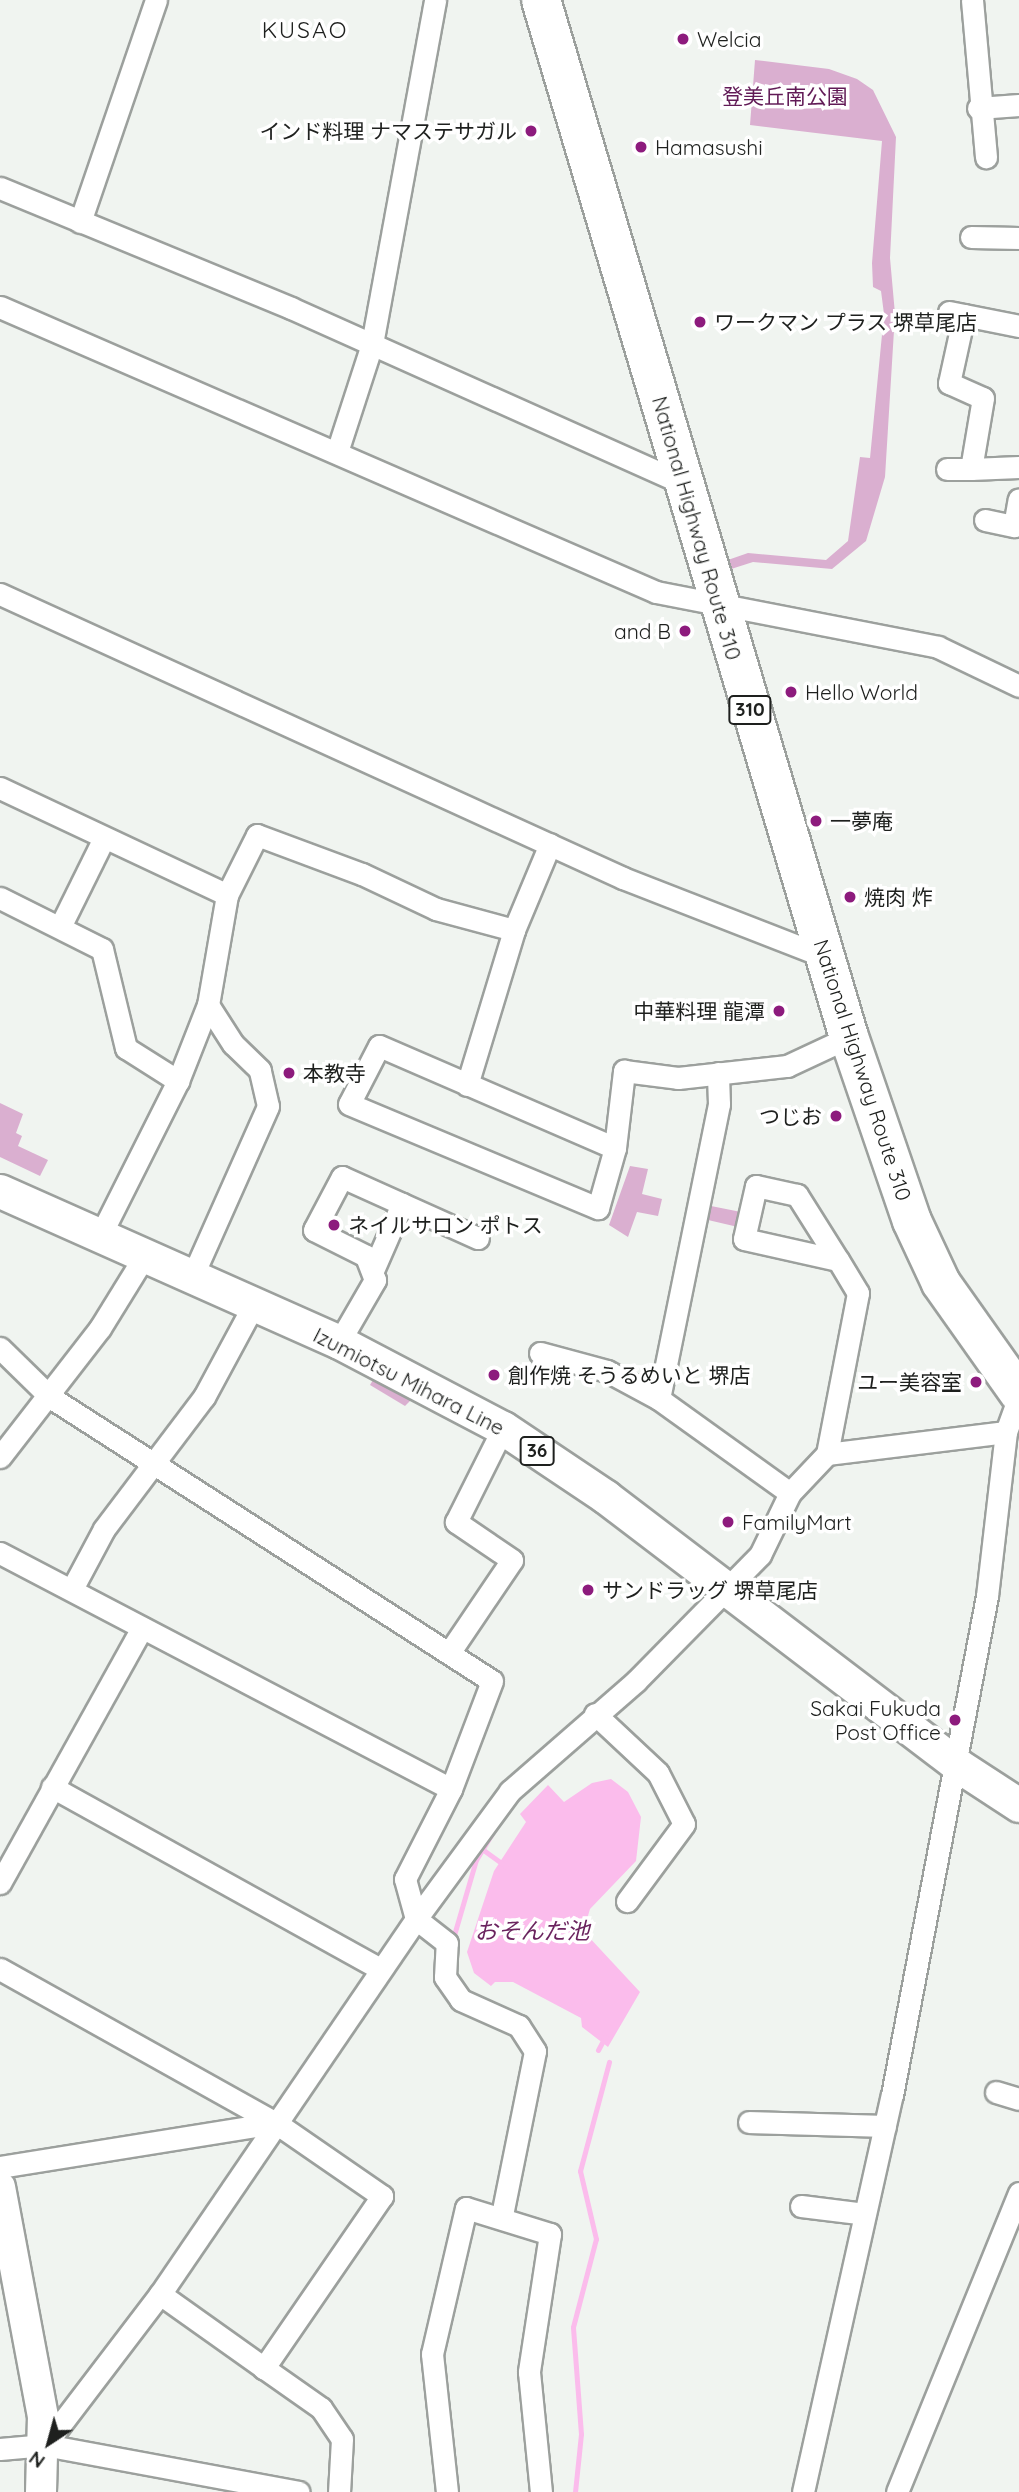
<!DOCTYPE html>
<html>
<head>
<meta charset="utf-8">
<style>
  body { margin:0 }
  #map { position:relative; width:1019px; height:2492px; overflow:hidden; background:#f0f4f0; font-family:Quicksand,"Noto Sans JP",sans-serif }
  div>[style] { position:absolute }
  .green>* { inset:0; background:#daafd0 }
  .water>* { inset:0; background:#fbbcec }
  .stream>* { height:5px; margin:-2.5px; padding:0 2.5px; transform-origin:2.5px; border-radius:2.5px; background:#fbbcec }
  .roads { filter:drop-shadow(2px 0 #9ca09d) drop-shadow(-2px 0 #9ca09d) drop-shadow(0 2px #9ca09d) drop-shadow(0 -2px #9ca09d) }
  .street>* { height:21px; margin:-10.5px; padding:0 10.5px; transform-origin:10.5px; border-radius:10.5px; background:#fff }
  .secondary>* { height:30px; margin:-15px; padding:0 15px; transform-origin:15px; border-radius:15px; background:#fff }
  .primary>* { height:33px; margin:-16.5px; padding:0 16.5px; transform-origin:16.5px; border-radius:16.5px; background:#fff }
  .highway>* { height:38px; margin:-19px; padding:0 19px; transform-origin:19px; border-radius:19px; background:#fff }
  .dots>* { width:19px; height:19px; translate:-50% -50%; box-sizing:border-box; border:4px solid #fff; border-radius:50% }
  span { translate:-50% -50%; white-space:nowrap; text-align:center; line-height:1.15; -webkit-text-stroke:7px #fff; paint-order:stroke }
  .shield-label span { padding:2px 5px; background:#fff; border:2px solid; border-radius:5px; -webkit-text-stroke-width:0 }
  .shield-label { font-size:19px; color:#1e201e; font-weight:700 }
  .poi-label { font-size:21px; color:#1e201e }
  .left { translate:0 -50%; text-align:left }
  .right { translate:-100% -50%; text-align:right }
  .park-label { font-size:21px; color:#611a56 }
  .street-label { font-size:21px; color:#1e201e }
  .neighbourhood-label { font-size:23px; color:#1e201e; letter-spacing:2px }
  .water-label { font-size:23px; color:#6b245f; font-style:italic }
  .north { position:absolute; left:14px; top:2408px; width:70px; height:70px; -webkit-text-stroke:5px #fff; paint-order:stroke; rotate:216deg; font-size:19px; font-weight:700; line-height:28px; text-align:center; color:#1e201e }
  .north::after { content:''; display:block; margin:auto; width:24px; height:32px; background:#1e201e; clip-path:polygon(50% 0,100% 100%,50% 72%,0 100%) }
</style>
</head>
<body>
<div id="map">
  <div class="green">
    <div style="clip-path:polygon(755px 60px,829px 69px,857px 79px,873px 90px,896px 137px,890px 258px,895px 314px,885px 477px,866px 541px,832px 569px,753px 562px,728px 570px,725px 561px,748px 553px,826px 560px,848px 541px,860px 457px,870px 458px,884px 314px,881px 291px,873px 287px,872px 263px,882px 141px,750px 125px)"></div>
    <div style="clip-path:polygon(0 1103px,23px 1114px,16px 1133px,22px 1136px,18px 1146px,48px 1160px,40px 1176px,0 1157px)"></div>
    <div style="clip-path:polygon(630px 1166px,648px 1169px,642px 1194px,662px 1199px,658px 1216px,637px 1212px,628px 1237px,609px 1225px)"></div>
    <div style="clip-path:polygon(711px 1206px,741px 1212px,738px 1227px,708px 1220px)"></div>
    <div style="clip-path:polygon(377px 1373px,418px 1393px,405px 1406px,370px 1385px)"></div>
  </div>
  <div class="water">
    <div style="clip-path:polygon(611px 1779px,628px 1792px,641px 1817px,636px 1861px,590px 1909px,585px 1926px,587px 1935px,640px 1992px,608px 2047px,582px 2027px,581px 2018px,513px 1982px,495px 1982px,491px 1986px,474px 1973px,467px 1952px,494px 1871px,526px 1822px,520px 1814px,548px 1785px,564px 1802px,592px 1783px)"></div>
  </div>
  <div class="stream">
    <div style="left:482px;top:1849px;width:29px;rotate:36deg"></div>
    <div style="left:454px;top:1935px;width:78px;rotate:-73.7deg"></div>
    <div style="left:476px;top:1860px;width:35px;rotate:-59deg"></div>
    <div style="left:598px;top:2050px;width:15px;rotate:-62deg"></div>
    <div style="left:575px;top:2492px;width:58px;rotate:-84.1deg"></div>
    <div style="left:581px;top:2434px;width:107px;rotate:-94.3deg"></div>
    <div style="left:573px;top:2327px;width:91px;rotate:-75.4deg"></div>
    <div style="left:596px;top:2239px;width:70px;rotate:-103.2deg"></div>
    <div style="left:580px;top:2171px;width:113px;rotate:-75.1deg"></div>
  </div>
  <div class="roads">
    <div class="street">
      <div style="left:972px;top:0;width:158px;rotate:84.9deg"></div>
      <div style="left:978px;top:108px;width:41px;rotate:-4.2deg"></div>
      <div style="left:0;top:188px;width:315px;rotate:22.4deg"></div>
      <div style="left:291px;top:308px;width:429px;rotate:24.1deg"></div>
      <div style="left:80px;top:222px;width:235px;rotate:-71.1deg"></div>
      <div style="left:971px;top:237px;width:48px;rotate:1.2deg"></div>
      <div style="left:0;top:307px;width:715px;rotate:23.48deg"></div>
      <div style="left:656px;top:592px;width:287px;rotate:11deg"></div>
      <div style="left:938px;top:647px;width:90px;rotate:25.7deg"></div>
      <div style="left:949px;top:312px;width:71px;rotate:11.3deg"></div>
      <div style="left:964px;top:315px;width:70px;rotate:102.4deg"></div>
      <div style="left:949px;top:383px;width:37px;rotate:24deg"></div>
      <div style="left:983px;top:398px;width:72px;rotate:99.6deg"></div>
      <div style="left:971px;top:469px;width:48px;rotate:-2.4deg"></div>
      <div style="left:337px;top:452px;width:114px;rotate:-72deg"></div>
      <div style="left:372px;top:344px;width:350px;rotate:-79.6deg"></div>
      <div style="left:947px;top:469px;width:24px"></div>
      <div style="left:985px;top:520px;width:30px;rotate:12deg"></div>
      <div style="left:1014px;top:526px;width:27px;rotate:-80deg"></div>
      <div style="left:0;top:594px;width:685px;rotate:24.51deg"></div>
      <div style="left:623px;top:878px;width:218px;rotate:21.3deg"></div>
      <div style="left:0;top:788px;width:251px;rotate:25.2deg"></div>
      <div style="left:0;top:898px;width:114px;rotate:26.6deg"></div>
      <div style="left:102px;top:949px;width:102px;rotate:76.4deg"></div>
      <div style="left:126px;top:1048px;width:62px;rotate:32.4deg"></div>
      <div style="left:61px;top:925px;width:97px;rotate:-63.7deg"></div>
      <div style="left:467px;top:1085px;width:162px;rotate:-73.1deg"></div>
      <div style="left:514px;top:930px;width:93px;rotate:-67.3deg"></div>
      <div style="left:615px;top:1148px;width:257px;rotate:-156.6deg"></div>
      <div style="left:379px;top:1046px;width:65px;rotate:117.3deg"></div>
      <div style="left:349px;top:1104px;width:270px;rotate:22.7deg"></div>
      <div style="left:598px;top:1208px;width:62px;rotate:-74.2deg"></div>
      <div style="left:615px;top:1148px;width:78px;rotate:-83.3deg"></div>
      <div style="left:624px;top:1071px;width:54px;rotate:7.4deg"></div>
      <div style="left:678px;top:1078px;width:110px;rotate:-6.3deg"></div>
      <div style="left:787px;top:1066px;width:68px;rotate:-25.1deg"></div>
      <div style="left:100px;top:1236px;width:174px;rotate:-63.3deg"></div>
      <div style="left:178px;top:1081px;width:82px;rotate:-68.5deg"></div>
      <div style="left:208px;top:1005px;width:112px;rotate:-80.2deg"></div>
      <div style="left:227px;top:895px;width:67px;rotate:-63.4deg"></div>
      <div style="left:257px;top:835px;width:112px;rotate:20.4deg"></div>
      <div style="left:362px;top:874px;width:82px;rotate:25.3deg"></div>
      <div style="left:436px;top:909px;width:81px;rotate:15.1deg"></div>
      <div style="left:374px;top:1268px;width:70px;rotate:-66.4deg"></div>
      <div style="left:192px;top:1277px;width:187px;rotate:-66deg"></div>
      <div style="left:268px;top:1106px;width:37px;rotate:-103deg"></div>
      <div style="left:260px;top:1070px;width:37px;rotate:-136deg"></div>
      <div style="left:233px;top:1044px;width:46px;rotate:-122.7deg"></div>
      <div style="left:339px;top:1342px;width:72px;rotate:-59.9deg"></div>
      <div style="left:375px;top:1280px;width:26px;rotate:-111deg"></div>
      <div style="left:366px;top:1256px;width:58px;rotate:-153.4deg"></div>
      <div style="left:314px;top:1230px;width:60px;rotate:-62.2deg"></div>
      <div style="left:342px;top:1177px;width:149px;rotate:24.2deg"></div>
      <div style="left:0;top:1348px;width:70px;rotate:44.4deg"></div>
      <div style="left:50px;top:1397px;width:525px;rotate:32.72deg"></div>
      <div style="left:492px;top:1681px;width:116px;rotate:110.8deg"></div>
      <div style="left:451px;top:1789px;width:101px;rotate:117.1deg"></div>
      <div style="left:405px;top:1879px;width:41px;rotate:74.6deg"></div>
      <div style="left:416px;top:1919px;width:454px;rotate:124.3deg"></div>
      <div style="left:160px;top:2294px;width:190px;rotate:127.3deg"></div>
      <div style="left:540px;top:1353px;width:69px;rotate:15deg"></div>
      <div style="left:607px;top:1371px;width:59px;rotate:28.3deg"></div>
      <div style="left:659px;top:1399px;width:161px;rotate:35.7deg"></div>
      <div style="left:659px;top:1399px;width:301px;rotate:-78.5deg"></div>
      <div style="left:719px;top:1104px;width:31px;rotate:-92deg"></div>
      <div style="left:827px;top:1454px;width:164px;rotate:-79.1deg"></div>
      <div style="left:858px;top:1293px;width:39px;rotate:-121deg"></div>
      <div style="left:838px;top:1260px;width:77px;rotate:-122.2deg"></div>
      <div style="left:797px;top:1195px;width:42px;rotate:-167.6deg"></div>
      <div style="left:756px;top:1186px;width:54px;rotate:102.8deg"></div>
      <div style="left:744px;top:1239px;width:96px;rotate:12.6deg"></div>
      <div style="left:0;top:1457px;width:163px;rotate:-52.2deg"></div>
      <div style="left:100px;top:1328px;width:86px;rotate:-58.3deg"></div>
      <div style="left:0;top:1553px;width:509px;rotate:27.62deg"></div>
      <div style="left:72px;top:1589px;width:68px;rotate:-61.9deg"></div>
      <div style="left:104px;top:1529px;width:166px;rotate:-52.9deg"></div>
      <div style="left:204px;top:1397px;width:106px;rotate:-61.7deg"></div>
      <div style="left:449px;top:1653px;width:112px;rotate:-55.9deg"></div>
      <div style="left:512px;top:1560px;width:68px;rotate:-145.8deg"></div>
      <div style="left:456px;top:1522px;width:105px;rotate:-63.4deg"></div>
      <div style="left:595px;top:1714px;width:86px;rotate:43.1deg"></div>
      <div style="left:658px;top:1773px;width:57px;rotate:63deg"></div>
      <div style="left:684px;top:1824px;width:96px;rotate:126.5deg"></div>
      <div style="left:52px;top:1787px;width:376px;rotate:29deg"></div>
      <div style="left:0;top:1883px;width:292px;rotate:-60.9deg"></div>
      <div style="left:0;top:1969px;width:316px;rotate:29.2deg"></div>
      <div style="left:276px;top:2123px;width:129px;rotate:34.6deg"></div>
      <div style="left:382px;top:2196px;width:209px;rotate:124.5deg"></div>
      <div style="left:264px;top:2368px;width:70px;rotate:35.1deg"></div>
      <div style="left:321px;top:2408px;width:37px;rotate:56deg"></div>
      <div style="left:342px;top:2439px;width:53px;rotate:93.2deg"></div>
      <div style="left:996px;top:2092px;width:24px;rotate:17deg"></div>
      <div style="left:749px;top:2122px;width:136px;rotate:1.7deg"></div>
      <div style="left:0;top:2167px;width:279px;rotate:-9.1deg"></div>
      <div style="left:801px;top:2206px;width:64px;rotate:7.1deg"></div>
      <div style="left:502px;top:2215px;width:167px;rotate:-78.6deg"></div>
      <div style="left:535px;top:2051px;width:30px;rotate:-123deg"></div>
      <div style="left:519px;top:2026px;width:64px;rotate:-155.9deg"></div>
      <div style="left:461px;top:2000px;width:28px;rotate:-125deg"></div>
      <div style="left:445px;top:1977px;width:34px;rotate:-87deg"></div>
      <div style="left:447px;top:1943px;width:39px;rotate:-142deg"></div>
      <div style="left:416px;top:1919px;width:159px;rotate:-53.7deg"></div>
      <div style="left:510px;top:1791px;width:167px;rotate:-41.1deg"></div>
      <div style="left:636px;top:1681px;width:177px;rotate:-45.5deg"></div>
      <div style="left:760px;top:1555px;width:69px;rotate:-64.2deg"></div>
      <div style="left:790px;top:1493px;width:54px;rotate:-46.5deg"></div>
      <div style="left:827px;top:1454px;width:180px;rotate:-7deg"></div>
      <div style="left:160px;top:2294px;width:128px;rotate:35.4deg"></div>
      <div style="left:0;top:2449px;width:45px;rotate:-5.1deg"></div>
      <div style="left:45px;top:2445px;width:258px;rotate:10.5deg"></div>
      <div style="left:447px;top:2492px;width:139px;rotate:-96.2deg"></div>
      <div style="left:432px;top:2354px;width:150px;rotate:-76.9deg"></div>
      <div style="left:466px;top:2208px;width:88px;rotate:17.2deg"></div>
      <div style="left:550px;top:2234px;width:140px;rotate:98.7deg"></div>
      <div style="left:529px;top:2372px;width:121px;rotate:84.3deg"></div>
      <div style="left:803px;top:2492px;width:407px;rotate:-77.4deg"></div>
      <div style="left:892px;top:2095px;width:508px;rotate:-79.22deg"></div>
      <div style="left:987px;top:1596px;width:165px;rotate:-83.4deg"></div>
      <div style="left:1006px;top:1432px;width:38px;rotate:-70deg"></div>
      <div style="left:897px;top:2492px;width:323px;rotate:-67.8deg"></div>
    </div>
    <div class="secondary">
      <div style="left:0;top:2187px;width:233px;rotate:79.4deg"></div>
      <div style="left:43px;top:2416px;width:76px;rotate:91.5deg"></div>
    </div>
    <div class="primary">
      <div style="left:0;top:1191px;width:371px;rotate:24deg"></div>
      <div style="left:339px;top:1342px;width:185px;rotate:27.7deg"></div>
      <div style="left:503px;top:1428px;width:124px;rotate:33.8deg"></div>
      <div style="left:606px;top:1497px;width:440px;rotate:37.3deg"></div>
      <div style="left:956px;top:1764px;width:75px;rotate:33.1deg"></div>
    </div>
    <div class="highway">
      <div style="left:541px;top:0;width:1082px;rotate:73.46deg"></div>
      <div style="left:849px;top:1037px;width:194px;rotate:71.1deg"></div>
      <div style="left:912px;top:1221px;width:68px;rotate:64.9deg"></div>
      <div style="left:941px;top:1283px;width:135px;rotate:54.7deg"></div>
    </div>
  </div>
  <div class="dots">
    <div style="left:683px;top:39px;background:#8d1b7d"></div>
    <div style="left:531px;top:131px;background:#8d1b7d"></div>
    <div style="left:641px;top:147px;background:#8d1b7d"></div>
    <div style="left:700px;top:322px;background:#8d1b7d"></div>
    <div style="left:685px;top:631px;background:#8d1b7d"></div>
    <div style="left:791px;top:692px;background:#8d1b7d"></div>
    <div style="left:816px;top:821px;background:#8d1b7d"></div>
    <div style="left:850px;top:897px;background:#8d1b7d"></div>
    <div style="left:779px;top:1011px;background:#8d1b7d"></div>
    <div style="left:289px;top:1073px;background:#8d1b7d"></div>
    <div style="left:836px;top:1116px;background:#8d1b7d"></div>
    <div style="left:334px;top:1225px;background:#8d1b7d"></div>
    <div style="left:494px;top:1375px;background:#8d1b7d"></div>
    <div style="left:976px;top:1382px;background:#8d1b7d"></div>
    <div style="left:728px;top:1522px;background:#8d1b7d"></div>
    <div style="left:588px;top:1590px;background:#8d1b7d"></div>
    <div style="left:955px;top:1720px;background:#8d1b7d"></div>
  </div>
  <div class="shield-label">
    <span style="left:750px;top:710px">310</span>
    <span style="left:537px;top:1451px">36</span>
  </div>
  <div class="poi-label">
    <span class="left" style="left:697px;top:39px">Welcia</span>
    <span class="right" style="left:517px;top:131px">インド料理 ナマステサガル</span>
    <span class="left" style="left:655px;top:147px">Hamasushi</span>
    <span class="left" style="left:714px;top:322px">ワークマン プラス 堺草尾店</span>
    <span class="right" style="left:671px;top:631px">and B</span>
    <span class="left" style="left:805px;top:692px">Hello World</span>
    <span class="left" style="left:830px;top:821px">一夢庵</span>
    <span class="left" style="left:864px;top:897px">焼肉 炸</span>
    <span class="right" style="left:765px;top:1011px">中華料理 龍潭</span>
    <span class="left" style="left:303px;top:1073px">本教寺</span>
    <span class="right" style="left:822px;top:1116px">つじお</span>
    <span class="left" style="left:348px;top:1225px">ネイルサロン ポトス</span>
    <span class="left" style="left:508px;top:1375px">創作焼 そうるめいと 堺店</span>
    <span class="right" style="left:962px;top:1382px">ユー美容室</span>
    <span class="left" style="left:742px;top:1522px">FamilyMart</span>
    <span class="left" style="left:602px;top:1590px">サンドラッグ 堺草尾店</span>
    <span class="right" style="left:941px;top:1720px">Sakai Fukuda<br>Post Office</span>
  </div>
  <div class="park-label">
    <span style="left:785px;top:96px">登美丘南公園</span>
  </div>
  <div class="street-label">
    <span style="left:697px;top:528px;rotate:74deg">National Highway Route 310</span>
    <span style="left:863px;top:1070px;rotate:72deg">National Highway Route 310</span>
    <span style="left:409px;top:1381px;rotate:27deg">Izumiotsu Mihara Line</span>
  </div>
  <div class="neighbourhood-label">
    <span style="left:305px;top:30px">KUSAO</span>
  </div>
  <div class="water-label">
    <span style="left:532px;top:1931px">おそんだ池</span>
  </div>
  <div class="north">N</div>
</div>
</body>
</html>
